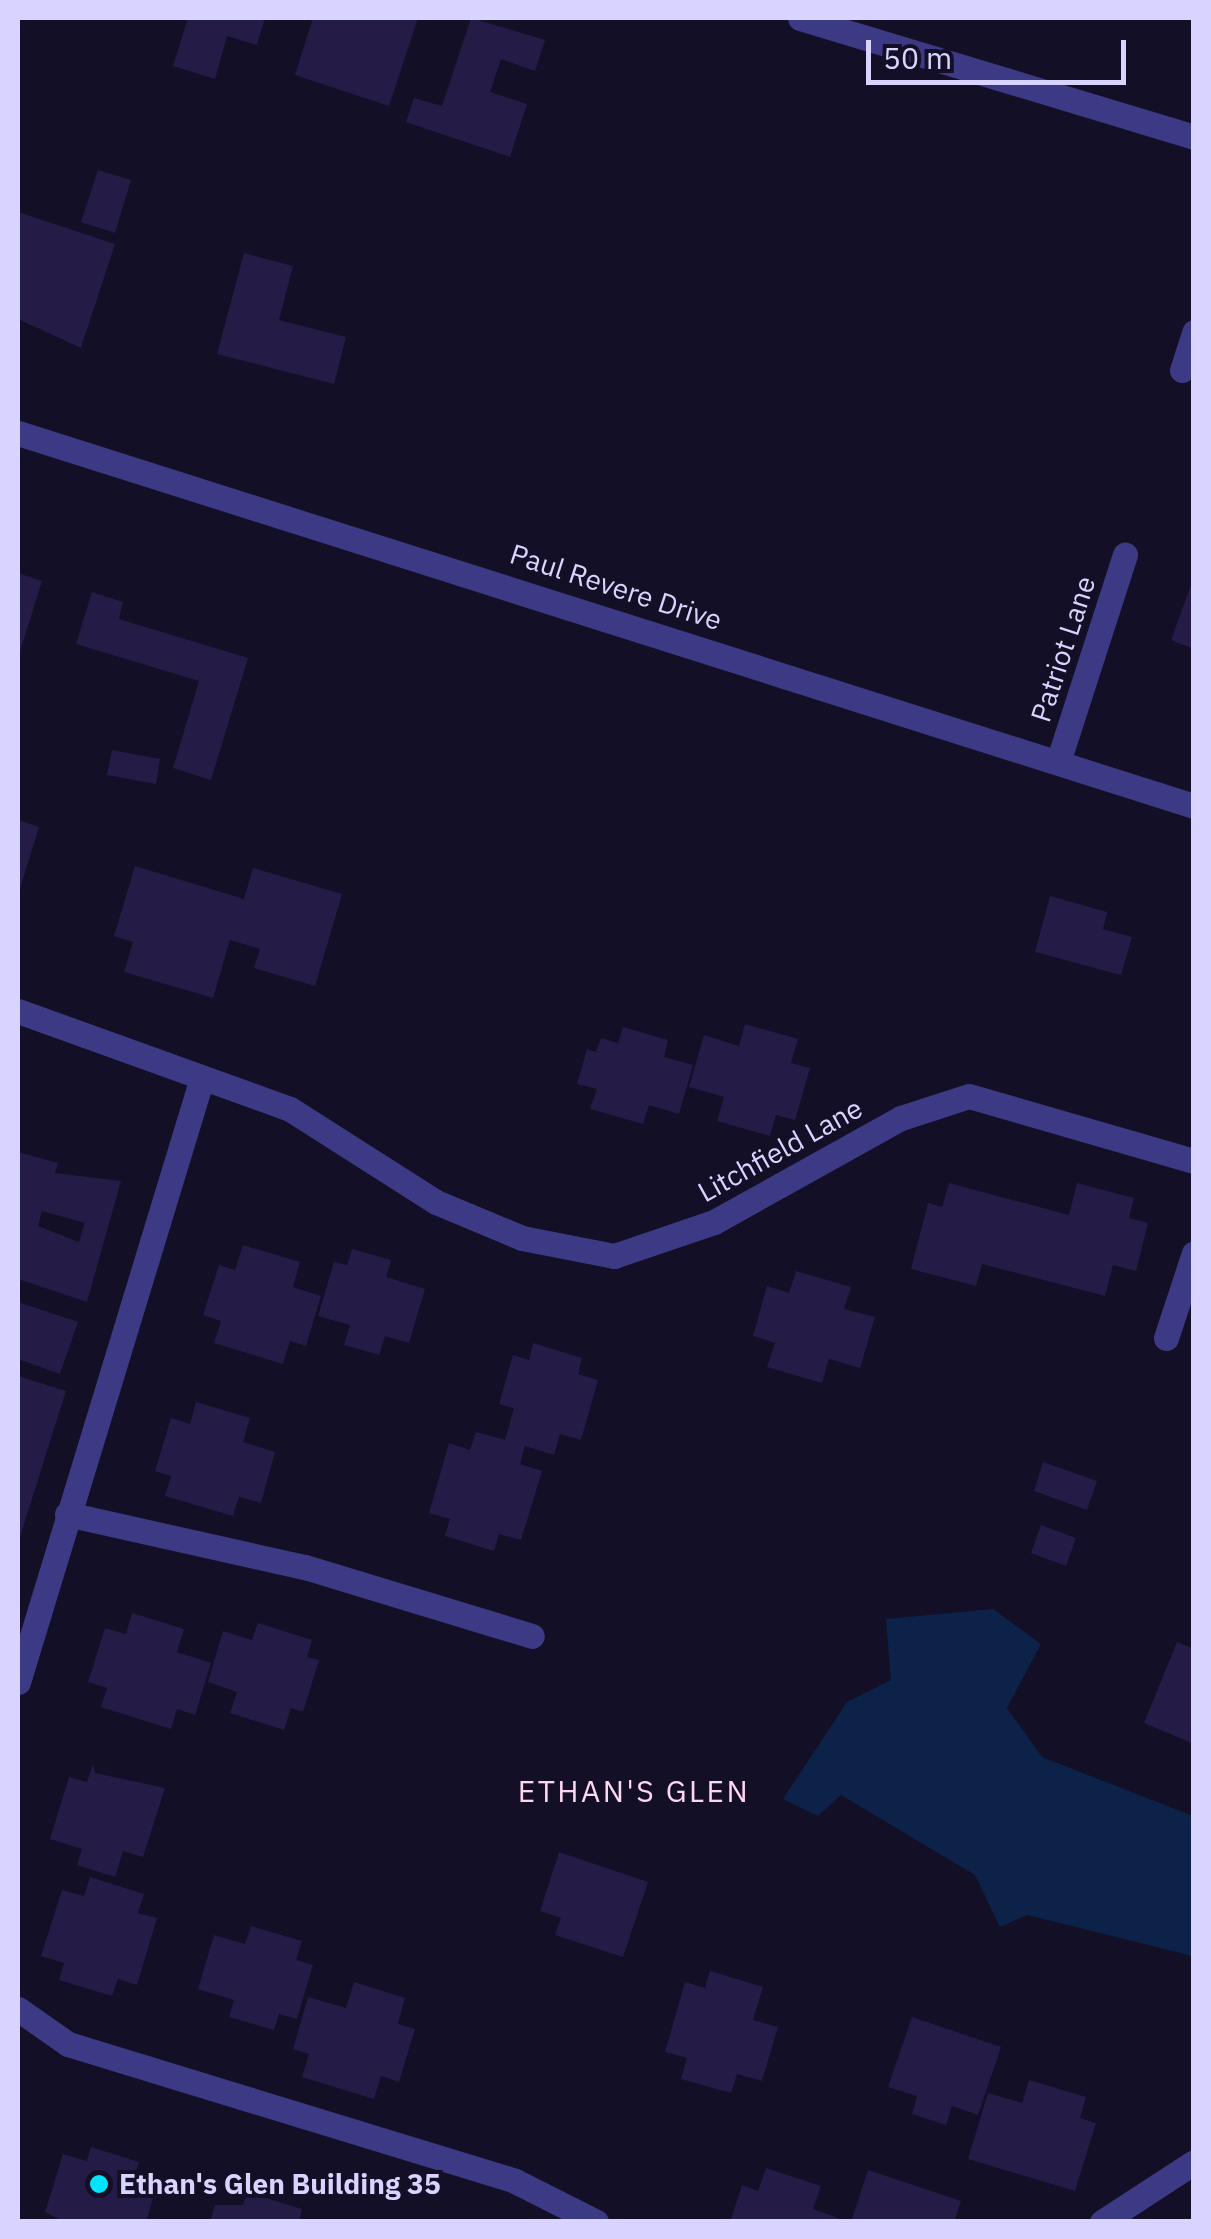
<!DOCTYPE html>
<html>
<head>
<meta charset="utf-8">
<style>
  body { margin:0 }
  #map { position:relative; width:1211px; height:2239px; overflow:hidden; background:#130f26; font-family:"IBM Plex Sans",sans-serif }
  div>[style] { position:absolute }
  .water>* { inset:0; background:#0c2248 }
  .building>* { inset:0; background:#241b47 }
  .minor>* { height:25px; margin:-12.5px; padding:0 12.5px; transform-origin:12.5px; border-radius:12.5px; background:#3d3a85 }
  .dots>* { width:28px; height:28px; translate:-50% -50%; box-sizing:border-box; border:5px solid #130f26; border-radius:50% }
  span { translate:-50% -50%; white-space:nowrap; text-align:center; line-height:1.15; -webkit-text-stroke:8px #130f26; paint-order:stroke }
  .street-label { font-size:28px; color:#d9d4ff }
  .poi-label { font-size:28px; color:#d9d4ff; font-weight:700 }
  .left { translate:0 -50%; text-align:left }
  .neighbourhood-label { font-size:30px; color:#ffd6f0; letter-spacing:2.5px }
  .frame { position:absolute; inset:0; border:20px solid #d9d4ff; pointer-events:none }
  .scale { position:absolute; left:866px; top:40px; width:260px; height:45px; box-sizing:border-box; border:5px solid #d9d4ff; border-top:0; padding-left:12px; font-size:30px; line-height:35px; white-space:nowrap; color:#d9d4ff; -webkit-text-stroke:8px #130f26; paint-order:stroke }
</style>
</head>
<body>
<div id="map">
  <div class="water">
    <div style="clip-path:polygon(993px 1609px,1041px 1644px,1007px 1708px,1042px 1757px,1193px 1816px,1193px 1956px,1027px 1915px,1000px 1927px,975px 1875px,841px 1795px,818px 1816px,783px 1799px,847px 1702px,891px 1680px,886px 1619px)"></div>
  </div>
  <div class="building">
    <div style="clip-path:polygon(188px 18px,265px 18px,257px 45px,227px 36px,215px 79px,173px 66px)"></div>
    <div style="clip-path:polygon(313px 18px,418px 18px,389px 106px,295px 75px)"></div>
    <div style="clip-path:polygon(471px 18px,545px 40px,535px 71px,501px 59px,490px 92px,527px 104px,510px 157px,406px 122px,414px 98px,442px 106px)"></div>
    <div style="clip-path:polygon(98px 170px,131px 180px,115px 233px,81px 222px)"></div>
    <div style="clip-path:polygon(18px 212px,115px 244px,81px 348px,18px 319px)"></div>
    <div style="clip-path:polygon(244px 253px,293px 266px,279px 320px,346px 337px,334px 384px,217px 354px)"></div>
    <div style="clip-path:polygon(18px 573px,42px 581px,18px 658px)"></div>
    <div style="clip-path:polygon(1193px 579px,1194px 579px,1194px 649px,1171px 640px)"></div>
    <div style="clip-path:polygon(92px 592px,123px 602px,119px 619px,248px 658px,211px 780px,173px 768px,199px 681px,76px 644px)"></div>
    <div style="clip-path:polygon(112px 750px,160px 759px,156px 784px,107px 775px)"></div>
    <div style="clip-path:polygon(18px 820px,39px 827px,18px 895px)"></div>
    <div style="clip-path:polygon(135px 866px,244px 899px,253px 868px,342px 894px,315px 986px,254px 968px,260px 949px,230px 940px,213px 998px,124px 972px,133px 942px,114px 936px)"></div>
    <div style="clip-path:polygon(1050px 896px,1107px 912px,1103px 929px,1132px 937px,1121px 975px,1035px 952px)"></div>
    <div style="clip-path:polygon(745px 1024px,798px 1039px,791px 1063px,810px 1068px,795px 1120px,776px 1115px,770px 1136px,717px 1121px,724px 1097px,689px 1087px,704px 1035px,739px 1046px)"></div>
    <div style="clip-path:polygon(623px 1027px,668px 1040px,664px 1057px,693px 1065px,679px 1114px,649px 1105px,643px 1124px,590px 1109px,597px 1089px,577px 1084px,587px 1049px,596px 1052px,601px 1038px,618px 1043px)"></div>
    <div style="clip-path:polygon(evenodd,18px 1152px,58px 1163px,55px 1173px,121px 1181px,87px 1302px,18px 1279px,18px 1152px,42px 1211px,85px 1223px,79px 1242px,38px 1226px,42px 1211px)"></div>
    <div style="clip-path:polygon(949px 1183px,1069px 1215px,1077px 1183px,1134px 1198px,1129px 1218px,1148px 1223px,1136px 1271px,1113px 1265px,1105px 1296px,982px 1264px,976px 1286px,911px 1269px,928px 1203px,942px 1207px)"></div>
    <div style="clip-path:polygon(243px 1245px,300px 1262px,293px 1287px,321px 1296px,306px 1346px,290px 1341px,283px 1364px,214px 1343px,221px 1321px,203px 1315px,219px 1265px,235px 1270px)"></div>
    <div style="clip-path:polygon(352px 1249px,391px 1260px,386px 1277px,425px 1289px,409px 1343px,385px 1336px,379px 1355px,344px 1345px,350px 1325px,318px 1316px,334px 1262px,347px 1265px)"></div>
    <div style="clip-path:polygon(796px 1271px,851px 1287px,844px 1309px,875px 1317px,860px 1368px,829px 1359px,822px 1383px,767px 1367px,775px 1343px,753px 1336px,767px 1286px,789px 1293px)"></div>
    <div style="clip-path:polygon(18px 1302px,78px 1322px,60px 1374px,18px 1359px)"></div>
    <div style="clip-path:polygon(533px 1343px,582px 1358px,578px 1374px,598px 1380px,581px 1440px,560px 1434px,554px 1455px,525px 1446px,520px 1464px,542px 1471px,521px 1540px,499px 1534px,494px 1551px,445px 1536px,450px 1519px,429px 1513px,449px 1443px,470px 1450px,476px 1432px,505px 1440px,514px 1408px,499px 1404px,513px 1355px,529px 1360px)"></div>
    <div style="clip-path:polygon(18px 1376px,66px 1391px,18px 1543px)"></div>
    <div style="clip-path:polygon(196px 1402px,250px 1418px,243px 1442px,275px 1452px,261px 1503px,239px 1497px,233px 1516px,165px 1496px,171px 1476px,155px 1471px,171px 1418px,190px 1424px)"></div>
    <div style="clip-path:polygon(1043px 1462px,1097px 1481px,1087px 1510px,1034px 1491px)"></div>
    <div style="clip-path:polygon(1041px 1525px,1076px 1538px,1066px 1566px,1031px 1553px)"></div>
    <div style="clip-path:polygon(132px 1613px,184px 1629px,177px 1652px,211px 1663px,195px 1715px,177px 1709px,171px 1729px,101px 1707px,107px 1688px,88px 1682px,105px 1628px,126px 1634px)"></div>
    <div style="clip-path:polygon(258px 1623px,312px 1640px,307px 1657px,319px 1660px,303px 1712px,291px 1708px,284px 1730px,230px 1713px,237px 1692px,208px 1682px,223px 1631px,252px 1640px)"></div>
    <div style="clip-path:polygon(1177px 1642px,1194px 1649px,1194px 1744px,1144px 1723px)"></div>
    <div style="clip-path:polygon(93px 1764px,95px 1773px,165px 1788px,143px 1857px,123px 1851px,115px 1877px,77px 1865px,82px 1849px,50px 1839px,69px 1777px,87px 1782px)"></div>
    <div style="clip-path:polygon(559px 1852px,648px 1882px,623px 1957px,555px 1935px,561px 1918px,540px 1911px)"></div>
    <div style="clip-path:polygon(90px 1877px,144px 1894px,138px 1913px,157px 1918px,137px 1985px,118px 1979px,112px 1996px,59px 1980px,64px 1963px,41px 1956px,62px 1890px,84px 1896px)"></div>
    <div style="clip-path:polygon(251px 1926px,302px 1941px,296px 1960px,313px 1965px,297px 2019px,279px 2014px,274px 2030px,229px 2017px,234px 2000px,198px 1989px,214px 1935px,245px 1944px)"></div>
    <div style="clip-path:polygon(710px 1971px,763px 1987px,753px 2020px,778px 2027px,762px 2081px,737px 2074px,731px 2093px,681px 2079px,687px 2058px,665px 2052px,685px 1982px,705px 1988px)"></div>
    <div style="clip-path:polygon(354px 1982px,405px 1998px,398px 2024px,415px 2029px,399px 2082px,381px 2076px,374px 2099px,302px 2077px,309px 2054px,293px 2049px,308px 1997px,346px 2008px)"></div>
    <div style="clip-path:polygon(912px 2017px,1001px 2047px,978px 2115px,952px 2106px,946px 2125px,912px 2114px,917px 2096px,888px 2087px)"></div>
    <div style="clip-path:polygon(1029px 2080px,1086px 2097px,1080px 2118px,1096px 2123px,1075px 2191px,968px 2159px,988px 2093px,1022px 2103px)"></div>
    <div style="clip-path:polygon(91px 2147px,139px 2162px,133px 2181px,156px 2188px,146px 2222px,65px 2222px,45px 2212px,63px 2154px,87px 2161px)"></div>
    <div style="clip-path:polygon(766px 2168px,821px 2186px,813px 2209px,849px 2222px,730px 2222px,742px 2185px,758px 2191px)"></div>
    <div style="clip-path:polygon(868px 2170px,961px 2201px,954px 2222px,851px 2222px)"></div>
    <div style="clip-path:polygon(247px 2192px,302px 2209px,299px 2222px,210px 2222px,215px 2205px,243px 2205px)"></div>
  </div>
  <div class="minor">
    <div style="left:800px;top:18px;width:412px;rotate:16.8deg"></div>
    <div style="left:1182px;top:370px;width:40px;rotate:-72deg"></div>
    <div style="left:18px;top:433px;width:1234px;rotate:17.6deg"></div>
    <div style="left:1058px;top:762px;width:218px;rotate:-72.1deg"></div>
    <div style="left:18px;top:1011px;width:289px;rotate:19.8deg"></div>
    <div style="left:290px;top:1109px;width:173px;rotate:32.5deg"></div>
    <div style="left:436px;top:1202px;width:93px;rotate:22.7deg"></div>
    <div style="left:522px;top:1238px;width:94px;rotate:11.1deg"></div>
    <div style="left:614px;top:1256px;width:106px;rotate:-18.8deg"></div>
    <div style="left:714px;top:1222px;width:214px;rotate:-29.1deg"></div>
    <div style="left:901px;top:1118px;width:71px;rotate:-17.9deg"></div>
    <div style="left:969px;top:1096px;width:234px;rotate:16.1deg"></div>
    <div style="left:1166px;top:1338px;width:89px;rotate:-71.8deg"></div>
    <div style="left:67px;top:1514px;width:244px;rotate:12.6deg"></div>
    <div style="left:305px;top:1567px;width:237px;rotate:16.9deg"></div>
    <div style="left:18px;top:1682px;width:631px;rotate:-73.06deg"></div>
    <div style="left:18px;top:2009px;width:61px;rotate:35deg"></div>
    <div style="left:68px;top:2044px;width:468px;rotate:17deg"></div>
    <div style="left:515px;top:2181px;width:91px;rotate:26.8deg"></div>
    <div style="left:1102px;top:2222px;width:110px;rotate:-33.1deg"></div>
  </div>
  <div class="dots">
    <div style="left:99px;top:2184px;background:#00e5ff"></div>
  </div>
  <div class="street-label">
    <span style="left:616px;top:587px;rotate:18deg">Paul Revere Drive</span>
    <span style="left:1063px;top:649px;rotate:-72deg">Patriot Lane</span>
    <span style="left:780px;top:1150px;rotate:-29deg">Litchfield Lane</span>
  </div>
  <div class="poi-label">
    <span class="left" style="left:119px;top:2184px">Ethan's Glen Building 35</span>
  </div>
  <div class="neighbourhood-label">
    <span style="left:634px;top:1791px">ETHAN'S GLEN</span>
  </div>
  <div class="frame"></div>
  <div class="scale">50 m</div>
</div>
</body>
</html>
